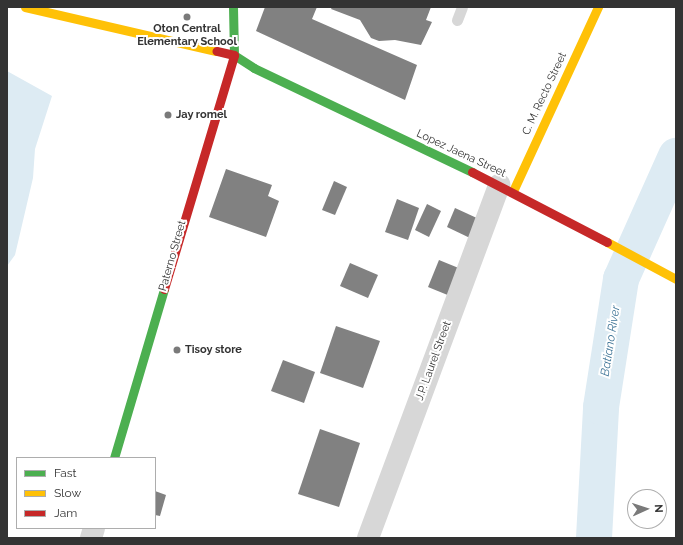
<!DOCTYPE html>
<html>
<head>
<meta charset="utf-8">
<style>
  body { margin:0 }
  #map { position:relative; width:683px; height:545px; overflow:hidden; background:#fff; font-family:Raleway,sans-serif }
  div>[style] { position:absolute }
  .water>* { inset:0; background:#ddebf3 }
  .river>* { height:36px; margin:-18px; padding:0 18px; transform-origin:18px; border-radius:18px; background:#ddebf3 }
  .building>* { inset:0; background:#818181 }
  .lane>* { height:11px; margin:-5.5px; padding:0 5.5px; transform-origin:5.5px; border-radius:5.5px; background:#d7d7d7 }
  .street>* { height:22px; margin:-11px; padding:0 11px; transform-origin:11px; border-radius:11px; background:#d7d7d7 }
  .fast>* { height:9px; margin:-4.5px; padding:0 4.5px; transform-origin:4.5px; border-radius:4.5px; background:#4caf50 }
  .slow>* { height:9px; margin:-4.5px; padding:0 4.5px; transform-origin:4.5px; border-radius:4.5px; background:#ffc107 }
  .jam>* { height:9px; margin:-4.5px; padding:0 4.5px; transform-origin:4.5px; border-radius:4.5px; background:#c62828 }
  .dots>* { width:11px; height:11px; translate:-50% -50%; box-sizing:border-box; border:2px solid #fff; border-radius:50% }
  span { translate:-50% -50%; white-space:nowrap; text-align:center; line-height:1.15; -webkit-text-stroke:4px #fff; paint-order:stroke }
  .poi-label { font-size:11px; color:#333; font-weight:700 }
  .left { translate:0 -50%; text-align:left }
  .street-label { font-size:11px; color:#333 }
  .water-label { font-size:12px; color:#3f7597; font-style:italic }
  .frame { position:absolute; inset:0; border:8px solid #333; pointer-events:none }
  .legend { position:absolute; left:16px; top:457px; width:140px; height:72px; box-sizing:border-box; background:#fff; border:1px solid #adadad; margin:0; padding:5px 7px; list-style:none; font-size:12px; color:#333 }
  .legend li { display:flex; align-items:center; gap:8px; height:20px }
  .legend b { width:20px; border:1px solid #adadad }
  .north { position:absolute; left:627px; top:489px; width:40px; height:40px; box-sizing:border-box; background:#fff; border:1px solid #adadad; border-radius:50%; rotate:87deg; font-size:11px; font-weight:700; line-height:16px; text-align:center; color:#333 }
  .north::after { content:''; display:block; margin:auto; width:14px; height:18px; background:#7a7a7a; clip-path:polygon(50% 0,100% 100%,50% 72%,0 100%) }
</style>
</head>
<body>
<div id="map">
  <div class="water">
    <div style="clip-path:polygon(7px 71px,52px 96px,35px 149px,33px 178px,15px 255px,7px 266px)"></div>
  </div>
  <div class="river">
    <div style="left:594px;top:538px;width:131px;rotate:-86.9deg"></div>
    <div style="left:601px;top:407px;width:130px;rotate:-81.1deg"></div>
    <div style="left:621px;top:279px;width:135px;rotate:-65.9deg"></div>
  </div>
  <div class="building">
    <div style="clip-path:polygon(265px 7px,317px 7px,312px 19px,417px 65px,405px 100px,256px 31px)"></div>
    <div style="clip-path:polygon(332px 7px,431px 7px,426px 20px,432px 22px,421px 45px,395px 40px,379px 41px,371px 38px,360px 20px,331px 9px)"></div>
    <div style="clip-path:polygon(226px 169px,272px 185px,268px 196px,279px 201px,266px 237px,209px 217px)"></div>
    <div style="clip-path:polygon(334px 181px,347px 187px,335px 215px,322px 210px)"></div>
    <div style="clip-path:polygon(397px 199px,419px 208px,408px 240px,385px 232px)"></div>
    <div style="clip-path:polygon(427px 204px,441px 211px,429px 237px,415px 230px)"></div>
    <div style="clip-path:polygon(455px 208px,479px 219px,470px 238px,447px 227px)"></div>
    <div style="clip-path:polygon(439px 260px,461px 269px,450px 296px,428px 287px)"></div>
    <div style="clip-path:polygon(350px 263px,378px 275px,368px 298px,340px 286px)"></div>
    <div style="clip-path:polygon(336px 326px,380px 341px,363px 388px,320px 373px)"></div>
    <div style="clip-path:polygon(283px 360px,315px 372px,304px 403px,271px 391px)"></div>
    <div style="clip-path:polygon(320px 429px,360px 443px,339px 507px,298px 494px)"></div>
    <div style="clip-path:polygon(155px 491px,166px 495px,160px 516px,155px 515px)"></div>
  </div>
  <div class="lane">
    <div style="left:457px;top:20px;width:14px;rotate:-69deg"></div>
  </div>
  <div class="street">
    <div style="left:91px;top:538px;width:10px;rotate:-73deg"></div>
    <div style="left:368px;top:538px;width:377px;rotate:-69.6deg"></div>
  </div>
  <div class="fast">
    <div style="left:233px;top:7px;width:48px;rotate:88.8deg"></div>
    <div style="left:234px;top:55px;width:24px;rotate:33deg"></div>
    <div style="left:254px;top:68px;width:242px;rotate:25.5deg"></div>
    <div style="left:114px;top:458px;width:176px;rotate:-73.5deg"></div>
  </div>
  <div class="slow">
    <div style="left:25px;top:7px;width:196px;rotate:13deg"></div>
    <div style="left:513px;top:191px;width:203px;rotate:-65.2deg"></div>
    <div style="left:607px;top:242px;width:78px;rotate:28.2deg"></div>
  </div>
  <div class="jam">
    <div style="left:472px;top:172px;width:152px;rotate:27.4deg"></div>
    <div style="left:164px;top:289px;width:244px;rotate:-73.3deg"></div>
    <div style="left:234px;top:55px;width:18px;rotate:-167deg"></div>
  </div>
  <div class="dots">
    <div style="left:187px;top:17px;background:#7a7a7a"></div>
    <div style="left:168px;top:115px;background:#7a7a7a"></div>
    <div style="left:177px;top:350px;background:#7a7a7a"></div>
  </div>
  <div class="poi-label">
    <span style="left:187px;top:36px">Oton Central<br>Elementary School</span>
    <span class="left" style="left:176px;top:115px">Jay romel</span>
    <span class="left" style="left:185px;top:350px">Tisoy store</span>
  </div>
  <div class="street-label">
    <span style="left:545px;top:94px;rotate:-65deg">C. M. Recto Street</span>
    <span style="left:461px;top:154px;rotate:25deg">Lopez Jaena Street</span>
    <span style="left:173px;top:256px;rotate:-74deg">Paterno Street</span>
    <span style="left:434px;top:361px;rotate:-70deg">J.P. Laurel Street</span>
  </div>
  <div class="water-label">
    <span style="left:611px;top:341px;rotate:-81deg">Batiano River</span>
  </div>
  <div class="frame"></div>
  <ul class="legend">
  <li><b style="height:5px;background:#4caf50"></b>Fast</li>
  <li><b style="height:5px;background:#ffc107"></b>Slow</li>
  <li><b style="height:5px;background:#c62828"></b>Jam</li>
  </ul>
  <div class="north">N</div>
</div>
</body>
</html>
